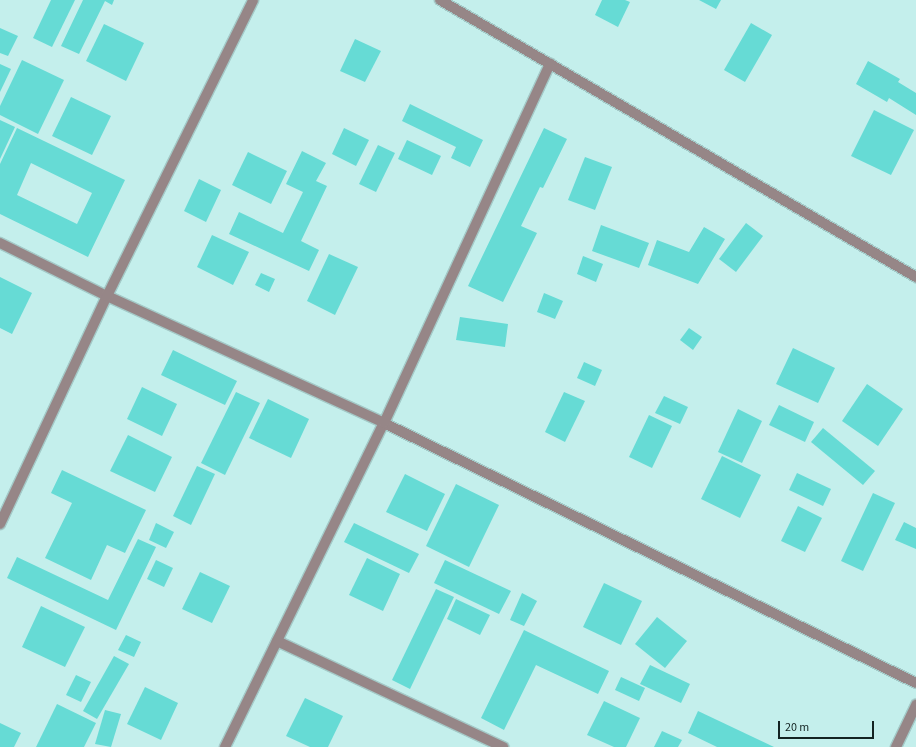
<!DOCTYPE html>
<html>
<head>
<meta charset="utf-8">
<style>
  body { margin:0 }
  #map { position:relative; width:916px; height:747px; overflow:hidden; background:#c4efec; font-family:"Source Sans 3",sans-serif }
  div>[style] { position:absolute }
  .building>* { inset:0; background:#66dbd5 }
  .roads { filter:drop-shadow(1px 0 #a4cac8) drop-shadow(-1px 0 #a4cac8) drop-shadow(0 1px #a4cac8) drop-shadow(0 -1px #a4cac8) }
  .minor>* { height:10px; margin:-5px; padding:0 5px; transform-origin:5px; border-radius:5px; background:#968687 }
  span { translate:-50% -50%; white-space:nowrap; text-align:center; line-height:1.15; -webkit-text-stroke:3px #c4efec; paint-order:stroke }
  .scale { position:absolute; left:778px; top:721px; width:96px; height:18px; box-sizing:border-box; border:2px solid #132322; border-top:0; padding-left:5px; font-size:12px; line-height:14px; white-space:nowrap; color:#132322; -webkit-text-stroke:3px #c4efec; paint-order:stroke }
</style>
</head>
<body>
<div id="map">
  <div class="building">
    <div style="clip-path:polygon(51px 0,75px 0,52px 47px,33px 38px)"></div>
    <div style="clip-path:polygon(83px 0,114px 0,112px 5px,105px 1px,79px 54px,61px 46px)"></div>
    <div style="clip-path:polygon(602px 0,625px 0,630px 2px,618px 27px,595px 15px)"></div>
    <div style="clip-path:polygon(699px 0,721px 0,716px 9px)"></div>
    <div style="clip-path:polygon(751px 23px,772px 35px,745px 82px,724px 70px)"></div>
    <div style="clip-path:polygon(104px 24px,144px 43px,126px 81px,86px 61px)"></div>
    <div style="clip-path:polygon(0 28px,18px 36px,8px 56px,0 53px)"></div>
    <div style="clip-path:polygon(355px 39px,381px 51px,365px 82px,340px 71px)"></div>
    <div style="clip-path:polygon(22px 60px,64px 80px,38px 134px,0 115px,0 106px)"></div>
    <div style="clip-path:polygon(868px 61px,900px 79px,898px 82px,916px 93px,916px 115px,889px 98px,887px 102px,856px 84px)"></div>
    <div style="clip-path:polygon(0 64px,11px 69px,0 92px)"></div>
    <div style="clip-path:polygon(71px 97px,111px 116px,92px 155px,52px 136px)"></div>
    <div style="clip-path:polygon(410px 104px,483px 140px,470px 167px,451px 158px,456px 147px,402px 121px)"></div>
    <div style="clip-path:polygon(874px 110px,914px 130px,891px 175px,851px 156px)"></div>
    <div style="clip-path:polygon(0 120px,15px 127px,0 159px)"></div>
    <div style="clip-path:polygon(evenodd,17px 128px,125px 180px,88px 257px,0 214px,0 164px,17px 128px,31px 163px,92px 193px,77px 224px,17px 195px,31px 163px)"></div>
    <div style="clip-path:polygon(344px 128px,369px 140px,356px 166px,332px 154px)"></div>
    <div style="clip-path:polygon(544px 128px,567px 139px,543px 188px,540px 187px,521px 226px,537px 233px,503px 302px,468px 286px)"></div>
    <div style="clip-path:polygon(407px 140px,441px 156px,432px 175px,398px 159px)"></div>
    <div style="clip-path:polygon(378px 145px,395px 153px,376px 192px,359px 184px)"></div>
    <div style="clip-path:polygon(302px 151px,326px 163px,316px 181px,327px 186px,301px 241px,319px 250px,309px 271px,229px 234px,239px 212px,283px 233px,303px 192px,286px 184px)"></div>
    <div style="clip-path:polygon(248px 152px,287px 171px,271px 204px,232px 185px)"></div>
    <div style="clip-path:polygon(585px 157px,612px 167px,595px 210px,568px 200px)"></div>
    <div style="clip-path:polygon(199px 179px,221px 190px,206px 222px,184px 211px)"></div>
    <div style="clip-path:polygon(746px 223px,763px 236px,736px 272px,719px 259px)"></div>
    <div style="clip-path:polygon(601px 225px,649px 243px,639px 268px,592px 251px)"></div>
    <div style="clip-path:polygon(704px 227px,725px 239px,698px 284px,648px 265px,657px 240px,689px 252px)"></div>
    <div style="clip-path:polygon(212px 235px,249px 252px,233px 285px,197px 267px)"></div>
    <div style="clip-path:polygon(329px 254px,358px 267px,335px 315px,307px 301px)"></div>
    <div style="clip-path:polygon(583px 256px,603px 264px,596px 282px,577px 274px)"></div>
    <div style="clip-path:polygon(261px 273px,275px 279px,269px 292px,255px 285px)"></div>
    <div style="clip-path:polygon(0 277px,32px 293px,12px 334px,0 328px)"></div>
    <div style="clip-path:polygon(544px 293px,563px 301px,555px 319px,537px 312px)"></div>
    <div style="clip-path:polygon(460px 317px,508px 324px,505px 347px,456px 340px)"></div>
    <div style="clip-path:polygon(689px 328px,702px 337px,693px 350px,680px 340px)"></div>
    <div style="clip-path:polygon(793px 348px,835px 368px,818px 403px,776px 384px)"></div>
    <div style="clip-path:polygon(173px 350px,237px 381px,225px 405px,161px 375px)"></div>
    <div style="clip-path:polygon(584px 362px,602px 370px,595px 386px,577px 378px)"></div>
    <div style="clip-path:polygon(867px 384px,903px 409px,878px 446px,842px 421px)"></div>
    <div style="clip-path:polygon(142px 387px,177px 404px,162px 436px,127px 419px)"></div>
    <div style="clip-path:polygon(236px 392px,260px 403px,225px 475px,201px 463px)"></div>
    <div style="clip-path:polygon(564px 392px,585px 401px,565px 442px,545px 432px)"></div>
    <div style="clip-path:polygon(664px 396px,688px 407px,680px 424px,655px 413px)"></div>
    <div style="clip-path:polygon(268px 399px,309px 419px,291px 458px,249px 438px)"></div>
    <div style="clip-path:polygon(779px 405px,814px 422px,805px 442px,769px 425px)"></div>
    <div style="clip-path:polygon(738px 409px,762px 421px,742px 463px,718px 452px)"></div>
    <div style="clip-path:polygon(649px 415px,672px 426px,652px 468px,629px 457px)"></div>
    <div style="clip-path:polygon(823px 428px,875px 471px,863px 485px,811px 442px)"></div>
    <div style="clip-path:polygon(128px 435px,172px 457px,155px 492px,110px 471px)"></div>
    <div style="clip-path:polygon(722px 456px,761px 475px,740px 518px,701px 499px)"></div>
    <div style="clip-path:polygon(197px 466px,215px 474px,191px 525px,173px 516px)"></div>
    <div style="clip-path:polygon(62px 470px,146px 510px,125px 553px,107px 545px,91px 580px,45px 558px,72px 503px,51px 493px)"></div>
    <div style="clip-path:polygon(797px 473px,831px 489px,823px 506px,789px 490px)"></div>
    <div style="clip-path:polygon(405px 474px,445px 494px,427px 531px,386px 512px)"></div>
    <div style="clip-path:polygon(456px 484px,499px 505px,469px 567px,426px 546px)"></div>
    <div style="clip-path:polygon(873px 493px,895px 503px,863px 571px,841px 561px)"></div>
    <div style="clip-path:polygon(798px 506px,822px 518px,805px 552px,781px 541px)"></div>
    <div style="clip-path:polygon(904px 522px,916px 528px,916px 549px,895px 540px)"></div>
    <div style="clip-path:polygon(156px 523px,174px 532px,166px 548px,149px 540px)"></div>
    <div style="clip-path:polygon(354px 523px,419px 554px,409px 573px,344px 542px)"></div>
    <div style="clip-path:polygon(138px 539px,156px 547px,116px 630px,7px 578px,17px 557px,108px 600px)"></div>
    <div style="clip-path:polygon(367px 558px,400px 574px,383px 611px,349px 595px)"></div>
    <div style="clip-path:polygon(156px 560px,173px 568px,164px 587px,147px 579px)"></div>
    <div style="clip-path:polygon(445px 560px,511px 591px,499px 614px,434px 583px)"></div>
    <div style="clip-path:polygon(200px 572px,230px 586px,212px 623px,182px 609px)"></div>
    <div style="clip-path:polygon(604px 583px,642px 601px,621px 645px,583px 627px)"></div>
    <div style="clip-path:polygon(436px 589px,454px 597px,410px 689px,392px 680px)"></div>
    <div style="clip-path:polygon(522px 593px,537px 601px,524px 626px,510px 620px)"></div>
    <div style="clip-path:polygon(456px 599px,490px 615px,480px 635px,447px 619px)"></div>
    <div style="clip-path:polygon(41px 606px,85px 627px,65px 667px,22px 647px)"></div>
    <div style="clip-path:polygon(657px 617px,687px 641px,665px 668px,635px 644px)"></div>
    <div style="clip-path:polygon(524px 630px,609px 671px,598px 694px,536px 665px,504px 730px,481px 718px)"></div>
    <div style="clip-path:polygon(126px 635px,141px 642px,134px 657px,118px 650px)"></div>
    <div style="clip-path:polygon(114px 656px,129px 664px,97px 719px,83px 711px)"></div>
    <div style="clip-path:polygon(650px 665px,690px 684px,681px 703px,640px 684px)"></div>
    <div style="clip-path:polygon(76px 675px,91px 682px,81px 702px,66px 695px)"></div>
    <div style="clip-path:polygon(621px 677px,645px 688px,639px 701px,615px 690px)"></div>
    <div style="clip-path:polygon(145px 687px,178px 703px,161px 740px,127px 724px)"></div>
    <div style="clip-path:polygon(305px 698px,343px 716px,328px 747px,310px 747px,286px 736px)"></div>
    <div style="clip-path:polygon(604px 701px,640px 718px,626px 747px,614px 747px,587px 735px)"></div>
    <div style="clip-path:polygon(57px 704px,96px 723px,84px 747px,36px 747px)"></div>
    <div style="clip-path:polygon(105px 710px,121px 714px,111px 747px,95px 744px)"></div>
    <div style="clip-path:polygon(698px 711px,774px 747px,717px 747px,688px 733px)"></div>
    <div style="clip-path:polygon(0 723px,21px 733px,14px 747px,0 747px)"></div>
    <div style="clip-path:polygon(662px 731px,682px 740px,678px 747px,654px 747px)"></div>
  </div>
  <div class="roads">
    <div class="minor">
      <div style="left:440px;top:0;width:551px;rotate:30.2deg"></div>
      <div style="left:0;top:243px;width:119px;rotate:26.4deg"></div>
      <div style="left:107px;top:296px;width:305px;rotate:24.6deg"></div>
      <div style="left:384px;top:423px;width:592px;rotate:26.05deg"></div>
      <div style="left:0;top:524px;width:252px;rotate:-64.9deg"></div>
      <div style="left:107px;top:296px;width:330px;rotate:-63.7deg"></div>
      <div style="left:277px;top:641px;width:250px;rotate:25.1deg"></div>
      <div style="left:225px;top:747px;width:361px;rotate:-63.9deg"></div>
      <div style="left:384px;top:423px;width:396px;rotate:-65.2deg"></div>
      <div style="left:896px;top:747px;width:47px;rotate:-64.5deg"></div>
    </div>
  </div>
  <div class="scale">20 m</div>
</div>
</body>
</html>
